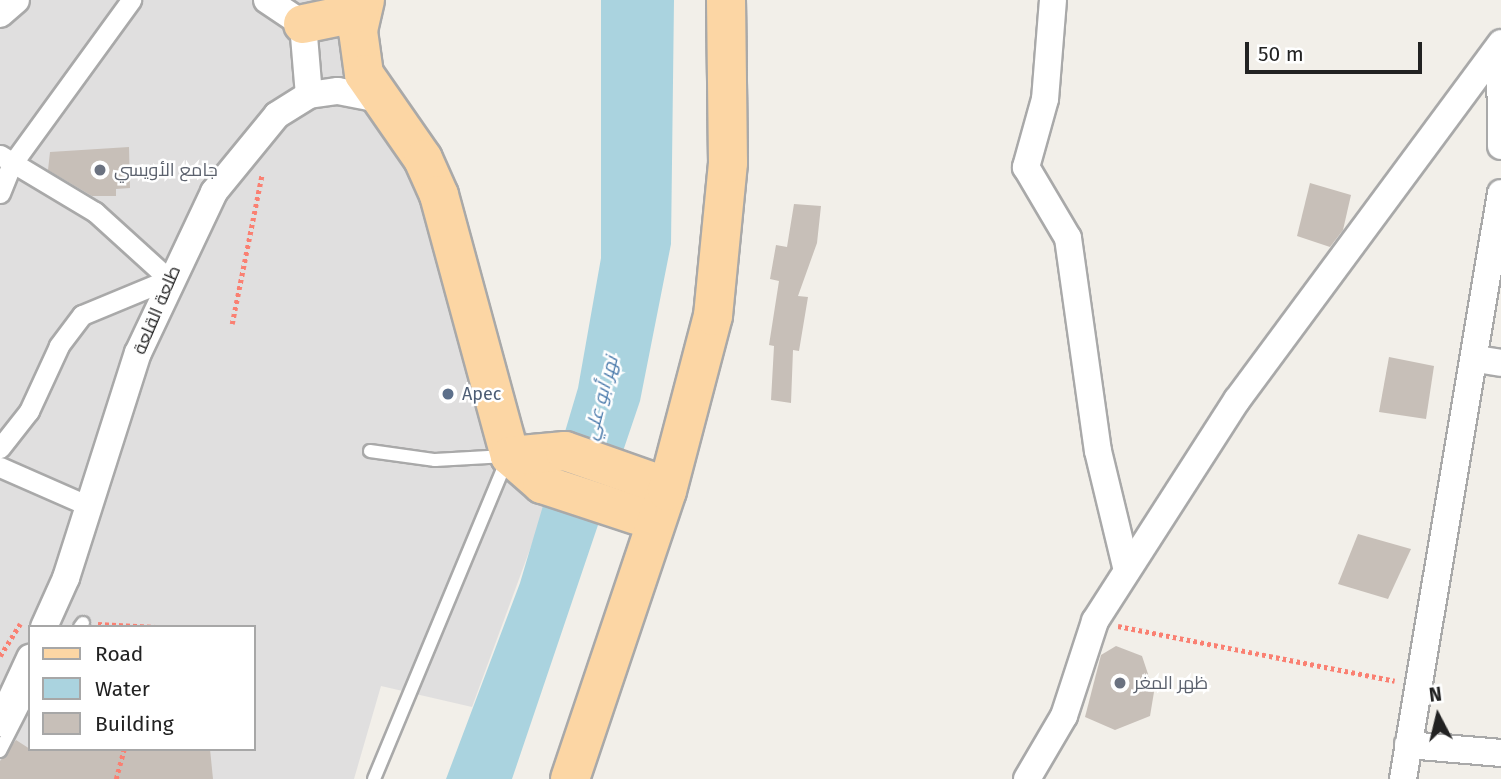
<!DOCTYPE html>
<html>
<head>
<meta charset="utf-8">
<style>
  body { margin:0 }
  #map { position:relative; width:1501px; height:779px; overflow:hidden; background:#f2efe9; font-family:"Fira Sans",Cairo,sans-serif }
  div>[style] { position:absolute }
  .residential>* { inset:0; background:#e0dfdf }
  .water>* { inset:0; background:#aad3df }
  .building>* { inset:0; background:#c7bfb8 }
  .path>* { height:4.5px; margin-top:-2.25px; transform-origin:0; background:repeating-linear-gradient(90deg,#fa8072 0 3.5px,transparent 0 7px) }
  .roads { filter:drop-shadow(2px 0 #a9a9a9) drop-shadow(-2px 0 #a9a9a9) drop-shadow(0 2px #a9a9a9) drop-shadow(0 -2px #a9a9a9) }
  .service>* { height:12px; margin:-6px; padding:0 6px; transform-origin:6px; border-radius:6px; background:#fff }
  .pedestrian>* { height:19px; margin:-9.5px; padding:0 9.5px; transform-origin:9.5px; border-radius:9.5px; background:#fff }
  .minor>* { height:26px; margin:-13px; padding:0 13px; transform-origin:13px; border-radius:13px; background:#fff }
  .primary>* { height:38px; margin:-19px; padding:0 19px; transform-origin:19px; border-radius:19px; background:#fcd6a4 }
  .dots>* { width:19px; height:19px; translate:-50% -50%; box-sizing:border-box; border:4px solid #fff; border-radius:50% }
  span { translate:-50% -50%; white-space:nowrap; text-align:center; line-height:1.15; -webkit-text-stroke:5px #fff; paint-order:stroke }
  .worship-label { font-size:18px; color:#5b616d }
  .left { translate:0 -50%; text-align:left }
  .street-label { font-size:18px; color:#222 }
  .service-label { font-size:18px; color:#4e5e75 }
  .water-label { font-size:19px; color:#4a7aab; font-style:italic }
  .legend { position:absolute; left:28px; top:625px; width:228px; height:126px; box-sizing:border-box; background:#fff; border:2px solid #a7a7a7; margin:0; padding:9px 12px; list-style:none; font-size:21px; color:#222 }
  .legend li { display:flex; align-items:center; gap:14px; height:35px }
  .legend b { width:35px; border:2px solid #a7a7a7 }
  .north { position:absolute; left:1403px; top:681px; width:70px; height:70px; -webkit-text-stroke:5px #fff; paint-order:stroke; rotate:353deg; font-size:19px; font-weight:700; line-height:28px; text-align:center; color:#222 }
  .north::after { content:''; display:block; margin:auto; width:24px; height:32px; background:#222; clip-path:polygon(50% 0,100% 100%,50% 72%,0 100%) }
  .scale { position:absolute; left:1245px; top:42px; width:177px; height:32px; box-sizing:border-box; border:4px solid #222; border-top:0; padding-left:9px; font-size:21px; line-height:24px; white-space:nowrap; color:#222; -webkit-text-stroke:5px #fff; paint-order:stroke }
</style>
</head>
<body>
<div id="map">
  <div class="residential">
    <div style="clip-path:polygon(evenodd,0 0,365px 0,362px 27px,551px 492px,472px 707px,381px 686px,354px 779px,0 779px,0 0,30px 627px,254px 627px,254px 749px,30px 749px,30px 627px)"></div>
  </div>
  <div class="water">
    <div style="clip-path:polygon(601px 0,674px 0,671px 244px,640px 401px,512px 779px,446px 779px,520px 583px,578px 388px,601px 258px)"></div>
  </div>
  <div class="building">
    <div style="clip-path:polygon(129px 147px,130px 188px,116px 189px,116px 196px,92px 196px,48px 170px,50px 152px)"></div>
    <div style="clip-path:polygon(1310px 183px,1351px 195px,1343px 230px,1330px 247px,1297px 236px)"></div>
    <div style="clip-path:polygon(794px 204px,821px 206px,817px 243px,798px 296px,808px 297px,799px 351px,793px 350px,791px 403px,771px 400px,774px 346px,769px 345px,779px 281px,770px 279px,776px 245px,787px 247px)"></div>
    <div style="clip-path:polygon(1389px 357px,1434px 366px,1426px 419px,1379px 412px)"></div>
    <div style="clip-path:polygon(1358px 534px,1411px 549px,1388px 599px,1338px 584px)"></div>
    <div style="clip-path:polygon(1116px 646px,1142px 656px,1154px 692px,1150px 716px,1115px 730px,1085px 717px,1101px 655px)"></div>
    <div style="clip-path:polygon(16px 740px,30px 749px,210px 749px,213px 779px,0 779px,0 761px)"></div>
  </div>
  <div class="path">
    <div style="left:232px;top:324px;width:153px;rotate:-78.7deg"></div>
    <div style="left:98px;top:624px;width:58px;rotate:3deg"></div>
    <div style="left:1118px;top:626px;width:282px;rotate:11.2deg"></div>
    <div style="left:0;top:656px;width:38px;rotate:-58deg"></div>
    <div style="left:116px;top:779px;width:31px;rotate:-75deg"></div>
  </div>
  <div class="roads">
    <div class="service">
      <div style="left:370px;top:451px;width:66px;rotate:7.9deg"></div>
      <div style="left:435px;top:460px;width:71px;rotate:-3.2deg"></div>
      <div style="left:80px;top:627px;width:5px;rotate:-53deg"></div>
      <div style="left:0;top:751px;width:66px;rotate:-63deg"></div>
      <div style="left:374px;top:779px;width:346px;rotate:-67.4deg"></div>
    </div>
    <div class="pedestrian">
      <div style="left:0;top:155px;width:111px;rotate:31deg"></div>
      <div style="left:95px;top:212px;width:100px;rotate:42.2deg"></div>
      <div style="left:169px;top:279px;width:94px;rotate:157.5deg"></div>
      <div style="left:82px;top:315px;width:39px;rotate:127deg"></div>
      <div style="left:59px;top:346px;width:72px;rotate:114.8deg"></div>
      <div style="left:29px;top:411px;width:47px;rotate:128.1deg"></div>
      <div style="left:0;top:193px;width:31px;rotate:-68deg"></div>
      <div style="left:12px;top:164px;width:203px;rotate:-54deg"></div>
      <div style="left:0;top:467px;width:99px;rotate:23.7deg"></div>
    </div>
    <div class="minor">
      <div style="left:267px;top:0;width:43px;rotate:33.7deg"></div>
      <div style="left:303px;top:24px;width:71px;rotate:85.2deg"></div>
      <div style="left:1053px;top:0;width:99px;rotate:94.6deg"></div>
      <div style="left:1045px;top:99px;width:71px;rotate:105.6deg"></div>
      <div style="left:1026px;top:167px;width:82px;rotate:59.4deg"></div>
      <div style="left:1068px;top:238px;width:215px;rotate:82deg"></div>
      <div style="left:1098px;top:451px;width:123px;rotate:76.4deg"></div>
      <div style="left:0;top:14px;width:21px;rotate:-41deg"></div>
      <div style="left:1500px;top:47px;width:99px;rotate:89.4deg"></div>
      <div style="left:1477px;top:359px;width:24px;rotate:9deg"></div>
      <div style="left:44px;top:627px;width:54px;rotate:-65.8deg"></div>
      <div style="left:66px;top:578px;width:236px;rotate:-72.3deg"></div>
      <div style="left:138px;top:353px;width:178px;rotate:-64.7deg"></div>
      <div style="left:214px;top:192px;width:99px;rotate:-50.7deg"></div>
      <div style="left:277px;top:115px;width:38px;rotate:-32deg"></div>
      <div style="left:309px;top:95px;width:29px;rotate:-8deg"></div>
      <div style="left:338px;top:91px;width:38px;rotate:11deg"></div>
      <div style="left:0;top:723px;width:72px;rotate:-65.2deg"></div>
      <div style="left:1408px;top:745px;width:93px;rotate:4.9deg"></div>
      <div style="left:1027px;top:779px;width:73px;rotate:-59.6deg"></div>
      <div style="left:1064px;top:716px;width:100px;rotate:-71.9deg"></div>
      <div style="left:1095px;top:621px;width:263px;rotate:-57.3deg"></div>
      <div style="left:1237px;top:400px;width:444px;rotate:-53.5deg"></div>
      <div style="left:1403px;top:779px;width:594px;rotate:-80.51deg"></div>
    </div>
    <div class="primary">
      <div style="left:365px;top:0;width:32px;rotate:103deg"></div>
      <div style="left:358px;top:31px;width:43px;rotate:82.1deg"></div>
      <div style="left:364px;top:74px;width:103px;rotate:55.2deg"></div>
      <div style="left:423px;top:159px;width:39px;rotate:66deg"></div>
      <div style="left:439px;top:195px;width:270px;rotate:74.8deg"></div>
      <div style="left:510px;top:456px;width:43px;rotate:41.2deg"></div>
      <div style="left:542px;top:484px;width:99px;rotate:18.3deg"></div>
      <div style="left:303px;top:24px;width:58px;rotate:-11.9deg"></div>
      <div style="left:510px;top:456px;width:55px;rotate:-5.2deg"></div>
      <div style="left:565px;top:451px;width:88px;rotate:19.3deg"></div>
      <div style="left:570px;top:779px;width:304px;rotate:-71.4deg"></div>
      <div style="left:667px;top:491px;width:181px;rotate:-75.3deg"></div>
      <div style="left:713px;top:316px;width:154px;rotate:-84.4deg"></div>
      <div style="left:728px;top:163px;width:163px;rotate:-90.7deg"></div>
    </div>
  </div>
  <div class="dots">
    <div style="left:100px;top:170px;background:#6b7280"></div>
    <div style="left:448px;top:394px;background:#5c6f8a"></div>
    <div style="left:1120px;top:683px;background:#6b7280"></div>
  </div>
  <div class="worship-label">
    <span class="left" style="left:114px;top:170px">جامع الأويسي</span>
    <span class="left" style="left:1134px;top:683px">ظهر المغر</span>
  </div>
  <div class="street-label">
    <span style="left:157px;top:310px;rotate:-67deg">طلعة القلعة</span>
  </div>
  <div class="service-label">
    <span class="left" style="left:462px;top:394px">Apec</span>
  </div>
  <div class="water-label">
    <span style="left:601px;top:398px;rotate:-75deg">نهر أبو علي</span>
  </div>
  <ul class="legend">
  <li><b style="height:9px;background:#fcd6a4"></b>Road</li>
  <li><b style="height:19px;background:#aad3df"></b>Water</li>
  <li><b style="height:19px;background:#c7bfb8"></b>Building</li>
  </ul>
  <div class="north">N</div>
  <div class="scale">50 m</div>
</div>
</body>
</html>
